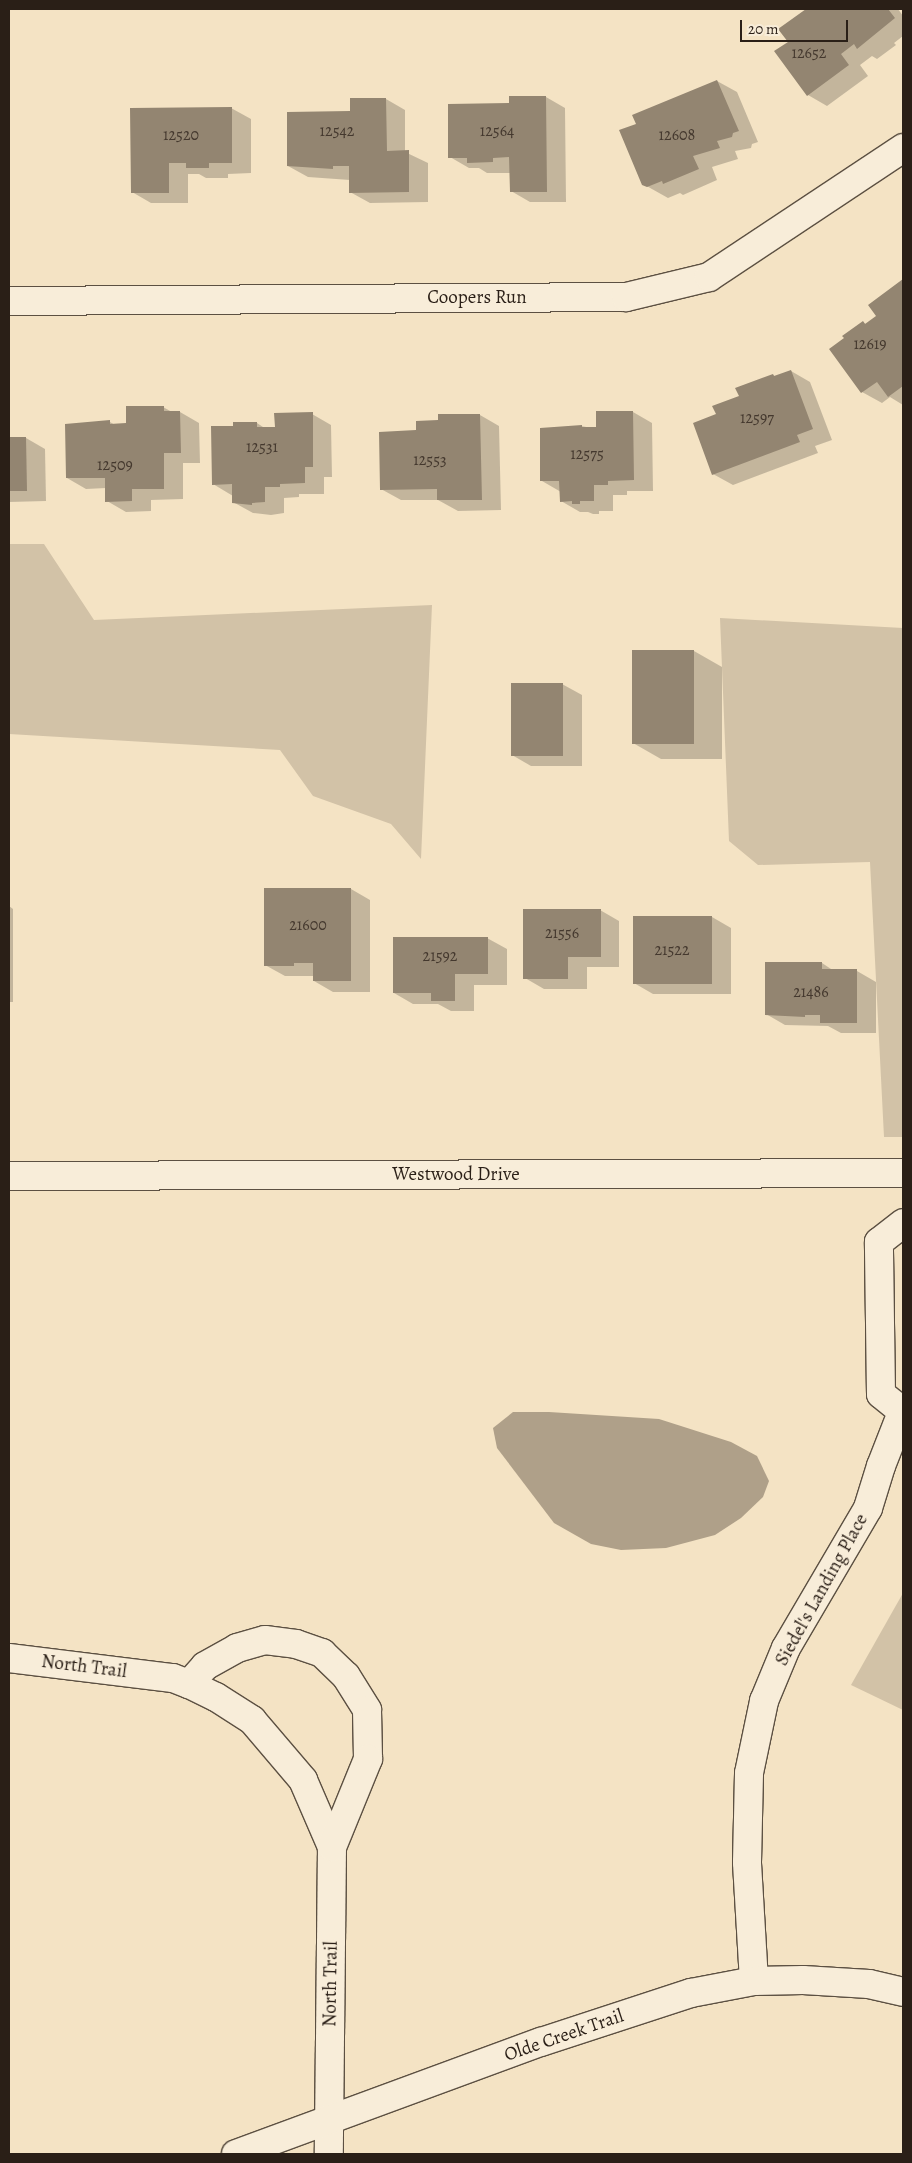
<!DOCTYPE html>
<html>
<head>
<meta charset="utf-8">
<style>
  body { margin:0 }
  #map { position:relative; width:912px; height:2163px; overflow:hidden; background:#f4e3c4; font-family:Alegreya,serif }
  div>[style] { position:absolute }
  .green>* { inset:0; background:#d2c2a7 }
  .water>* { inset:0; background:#afa089 }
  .shadow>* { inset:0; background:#0003 }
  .building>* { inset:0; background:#938571 }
  .roads { filter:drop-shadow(1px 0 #5c5042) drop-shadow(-1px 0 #5c5042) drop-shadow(0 1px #5c5042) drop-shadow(0 -1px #5c5042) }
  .street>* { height:28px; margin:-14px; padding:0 14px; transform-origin:14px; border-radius:14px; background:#f8edd9 }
  .secondary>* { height:28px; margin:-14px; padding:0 14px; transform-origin:14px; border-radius:14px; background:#f8edd9 }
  span { translate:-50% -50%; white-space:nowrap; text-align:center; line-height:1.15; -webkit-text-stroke:4px #f8edd9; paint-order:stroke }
  .number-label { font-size:16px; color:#44382e }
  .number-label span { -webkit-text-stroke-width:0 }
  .street-label { font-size:19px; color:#2a1f17 }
  .frame { position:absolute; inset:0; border:10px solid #2a1f17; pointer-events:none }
  .scale { position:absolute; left:740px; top:20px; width:108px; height:22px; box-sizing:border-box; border:2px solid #2a1f17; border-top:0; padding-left:6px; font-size:15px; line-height:18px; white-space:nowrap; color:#2a1f17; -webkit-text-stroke:4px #f8edd9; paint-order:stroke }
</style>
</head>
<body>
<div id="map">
  <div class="green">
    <div style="clip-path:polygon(9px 544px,44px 544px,94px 620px,432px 605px,421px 859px,391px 824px,313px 796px,280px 750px,9px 734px)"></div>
    <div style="clip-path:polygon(720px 618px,903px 628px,903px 1137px,884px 1137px,870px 862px,758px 865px,729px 841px)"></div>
    <div style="clip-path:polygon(903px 1593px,903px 1710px,851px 1685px)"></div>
  </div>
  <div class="water">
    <div style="clip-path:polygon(513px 1412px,549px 1412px,659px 1419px,731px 1442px,757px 1456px,769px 1481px,763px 1497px,741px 1518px,715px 1535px,666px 1548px,621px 1550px,591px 1544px,554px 1523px,497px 1448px,493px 1428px)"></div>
  </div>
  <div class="shadow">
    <div style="clip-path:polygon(808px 9px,898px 9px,903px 16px,903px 36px,894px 43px,896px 45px,877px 59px,872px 56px,860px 65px,868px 76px,827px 106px,808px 95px,790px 42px,780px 29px)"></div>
    <div style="clip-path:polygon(717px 81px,737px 92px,758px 142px,752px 144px,751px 148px,735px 151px,738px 159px,712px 167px,717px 180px,683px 195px,680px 193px,668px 198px,643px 184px,637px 125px)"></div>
    <div style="clip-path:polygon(546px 97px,565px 108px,566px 202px,530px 202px,511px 191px,511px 173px,487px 173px,479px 168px,469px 168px,450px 157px,511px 105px)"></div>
    <div style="clip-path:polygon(386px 99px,405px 110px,405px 152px,428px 163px,428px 202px,370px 203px,350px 192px,350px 180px,308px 177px,288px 166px,352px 113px)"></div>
    <div style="clip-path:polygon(231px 108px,251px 119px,251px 173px,228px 174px,228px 178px,206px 178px,199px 174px,188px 174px,188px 203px,151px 203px,132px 192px)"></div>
    <div style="clip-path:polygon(903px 281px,903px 405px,890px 397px,882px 403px,862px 392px,863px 322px,867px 325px,878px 316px,870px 305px)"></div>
    <div style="clip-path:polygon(791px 371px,810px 382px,832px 440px,815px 446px,818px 453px,733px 485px,713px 474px,717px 415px,773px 375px,776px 377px)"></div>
    <div style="clip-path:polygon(163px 407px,172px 412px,180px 412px,199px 423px,200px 463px,183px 463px,183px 499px,151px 500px,151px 511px,126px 512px,107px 501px,106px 488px,86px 489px,67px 478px,110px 422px,115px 425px,127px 424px)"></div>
    <div style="clip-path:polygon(597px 412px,633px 412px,652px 423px,653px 491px,627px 491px,627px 495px,613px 495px,613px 511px,599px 511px,599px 514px,593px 514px,588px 512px,580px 512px,561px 501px,561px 492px,542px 481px,581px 426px,597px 429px)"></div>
    <div style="clip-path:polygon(312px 414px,331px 425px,332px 477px,324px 477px,324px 494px,299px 494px,299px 497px,284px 498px,284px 513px,271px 515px,253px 513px,233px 502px,233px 496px,213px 484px,234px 423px,257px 423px,266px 429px,276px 429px)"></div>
    <div style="clip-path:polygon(480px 415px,499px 426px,501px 510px,458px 511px,438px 500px,401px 500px,381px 489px,439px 421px)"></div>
    <div style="clip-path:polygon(9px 437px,26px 438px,45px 449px,46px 501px,9px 502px)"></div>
    <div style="clip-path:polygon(633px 651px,694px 651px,722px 667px,722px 759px,661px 759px,633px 743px)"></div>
    <div style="clip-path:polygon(562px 684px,582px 695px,582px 766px,531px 766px,512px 755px)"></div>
    <div style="clip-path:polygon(351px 889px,370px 900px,370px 992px,333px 992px,314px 981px,314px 976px,285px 976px,265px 965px)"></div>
    <div style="clip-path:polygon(9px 906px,13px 909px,13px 1002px,9px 1002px)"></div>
    <div style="clip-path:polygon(600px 910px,619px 921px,619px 967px,587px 967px,587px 989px,544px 989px,525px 978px)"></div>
    <div style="clip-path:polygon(712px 917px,731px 928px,731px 994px,653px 994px,634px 983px)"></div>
    <div style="clip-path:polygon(487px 938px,507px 949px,507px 985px,474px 985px,474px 1011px,451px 1011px,438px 1004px,413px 1004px,394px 993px)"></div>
    <div style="clip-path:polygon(822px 963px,834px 971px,857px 971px,876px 982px,876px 1033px,841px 1033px,828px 1026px,785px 1025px,766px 1014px)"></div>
  </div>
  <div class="building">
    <div style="clip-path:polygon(806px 9px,888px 9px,895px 18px,857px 49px,854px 44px,841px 54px,849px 65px,807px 96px,774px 51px,788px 42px,778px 29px)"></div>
    <div style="clip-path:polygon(717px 80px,739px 131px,733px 133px,732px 137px,717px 141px,720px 148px,693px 156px,699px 169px,663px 184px,662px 181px,647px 187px,642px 185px,619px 130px,636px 124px,632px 115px)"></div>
    <div style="clip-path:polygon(509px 96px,546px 96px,547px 192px,510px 192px,509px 157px,493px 158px,493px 162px,467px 163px,467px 158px,448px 158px,448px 104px,509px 103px)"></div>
    <div style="clip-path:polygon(350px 98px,386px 98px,387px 151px,409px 150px,409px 192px,349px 193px,349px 166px,333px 166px,333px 169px,287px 166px,287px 112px,350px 111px)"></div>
    <div style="clip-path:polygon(232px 107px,232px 163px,209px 163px,209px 168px,186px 168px,186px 163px,169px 163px,169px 193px,131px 193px,130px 108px)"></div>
    <div style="clip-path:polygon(903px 279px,903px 386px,888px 397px,877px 382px,861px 393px,829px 349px,844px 338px,842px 336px,863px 321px,865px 324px,876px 316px,868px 305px)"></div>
    <div style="clip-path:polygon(791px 370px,813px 429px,797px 435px,800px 442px,712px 475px,693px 423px,716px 414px,712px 406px,739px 396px,735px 388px,773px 374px,774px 376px)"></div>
    <div style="clip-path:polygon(126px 406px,164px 406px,164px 411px,180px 411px,181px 453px,164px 453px,164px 489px,132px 489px,132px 501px,105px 502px,105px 478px,66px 478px,65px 424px,110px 420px,110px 424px,126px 423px)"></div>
    <div style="clip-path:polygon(596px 411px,633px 411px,634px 480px,608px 481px,608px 485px,594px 485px,594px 501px,580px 501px,580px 504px,572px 504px,572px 501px,560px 502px,559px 481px,540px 481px,540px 428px,582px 425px,582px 427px,596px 427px)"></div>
    <div style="clip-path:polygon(313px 412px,313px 467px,305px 467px,305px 483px,280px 484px,280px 487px,265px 487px,265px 502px,252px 503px,252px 505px,232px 503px,232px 484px,212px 485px,211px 426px,233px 426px,233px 422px,257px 422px,257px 427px,275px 427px,274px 413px)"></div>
    <div style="clip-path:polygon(438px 414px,480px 414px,482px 500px,437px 500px,437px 489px,380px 490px,379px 432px,416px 430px,416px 421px,438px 420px)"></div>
    <div style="clip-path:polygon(9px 437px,26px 437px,27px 491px,9px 491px)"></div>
    <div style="clip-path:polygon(632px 650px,694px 650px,694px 744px,632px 744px)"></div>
    <div style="clip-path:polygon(511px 683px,563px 683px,563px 756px,511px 756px)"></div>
    <div style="clip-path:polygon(264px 888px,351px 888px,351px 981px,313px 981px,313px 963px,294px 963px,294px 966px,264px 966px)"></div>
    <div style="clip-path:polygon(523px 909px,601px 909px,601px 957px,568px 957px,568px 979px,523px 979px)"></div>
    <div style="clip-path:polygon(633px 916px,712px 916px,712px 984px,633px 984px)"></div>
    <div style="clip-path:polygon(393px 937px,488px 937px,488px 974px,455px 974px,455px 1001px,431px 1001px,431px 993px,393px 993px)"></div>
    <div style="clip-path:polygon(765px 962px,822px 962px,822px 969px,857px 969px,857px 1023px,820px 1023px,820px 1015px,805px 1015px,805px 1017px,765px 1015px)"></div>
  </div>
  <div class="roads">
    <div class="street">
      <div style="left:9px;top:301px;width:617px;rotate:-0.37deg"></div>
      <div style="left:626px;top:297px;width:85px;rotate:-13.5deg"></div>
      <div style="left:709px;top:277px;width:233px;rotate:-33.6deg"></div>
      <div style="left:902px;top:1411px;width:27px;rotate:-141deg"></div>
      <div style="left:881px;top:1394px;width:152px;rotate:-90.8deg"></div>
      <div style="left:879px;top:1242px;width:31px;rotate:-38deg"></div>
      <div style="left:9px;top:1658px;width:165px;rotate:7deg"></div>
      <div style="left:173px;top:1678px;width:17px;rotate:21deg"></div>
      <div style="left:189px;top:1684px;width:30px;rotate:26deg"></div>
      <div style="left:216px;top:1697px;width:43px;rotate:32.6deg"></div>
      <div style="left:252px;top:1720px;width:79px;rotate:49.6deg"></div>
      <div style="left:303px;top:1780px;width:73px;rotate:66.6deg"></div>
      <div style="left:332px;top:1847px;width:307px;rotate:90.6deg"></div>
      <div style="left:189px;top:1684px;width:24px;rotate:-48deg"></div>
      <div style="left:205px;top:1666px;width:37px;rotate:-29deg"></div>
      <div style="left:237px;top:1648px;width:29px;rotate:-16deg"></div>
      <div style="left:265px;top:1640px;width:31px;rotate:7deg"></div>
      <div style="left:296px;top:1644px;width:28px;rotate:19deg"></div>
      <div style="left:322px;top:1653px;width:33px;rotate:44deg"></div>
      <div style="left:346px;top:1676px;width:40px;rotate:58deg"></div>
      <div style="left:367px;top:1710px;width:49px;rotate:88.8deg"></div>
      <div style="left:368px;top:1759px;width:95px;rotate:112.2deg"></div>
      <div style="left:754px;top:1981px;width:119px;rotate:-93.4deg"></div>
      <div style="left:747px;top:1862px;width:89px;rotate:-88.7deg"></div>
      <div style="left:749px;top:1773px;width:74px;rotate:-78.2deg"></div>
      <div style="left:764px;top:1701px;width:57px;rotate:-67.5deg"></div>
      <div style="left:786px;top:1648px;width:162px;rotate:-59.6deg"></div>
      <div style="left:868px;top:1508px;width:44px;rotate:-72.8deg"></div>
      <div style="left:881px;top:1466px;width:60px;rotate:-68.6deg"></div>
      <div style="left:236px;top:2154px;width:325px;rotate:-20.2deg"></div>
      <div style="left:541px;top:2042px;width:158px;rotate:-18.1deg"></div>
      <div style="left:691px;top:1993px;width:64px;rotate:-10.8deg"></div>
      <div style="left:754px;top:1981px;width:49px;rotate:-1.2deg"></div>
      <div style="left:803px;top:1980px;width:66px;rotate:3.5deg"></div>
      <div style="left:869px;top:1984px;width:35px;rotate:13deg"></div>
    </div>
    <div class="secondary">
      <div style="left:9px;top:1176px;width:894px;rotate:-0.19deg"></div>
    </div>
  </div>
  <div class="number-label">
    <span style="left:809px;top:53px">12652</span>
    <span style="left:337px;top:131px">12542</span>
    <span style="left:497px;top:131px">12564</span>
    <span style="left:181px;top:135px">12520</span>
    <span style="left:677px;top:135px">12608</span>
    <span style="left:870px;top:344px">12619</span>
    <span style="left:757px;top:418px">12597</span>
    <span style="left:262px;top:447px">12531</span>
    <span style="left:587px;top:454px">12575</span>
    <span style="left:430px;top:460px">12553</span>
    <span style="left:115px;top:465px">12509</span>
    <span style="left:308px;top:925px">21600</span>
    <span style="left:562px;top:933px">21556</span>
    <span style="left:672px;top:950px">21522</span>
    <span style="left:440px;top:956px">21592</span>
    <span style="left:811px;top:992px">21486</span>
  </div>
  <div class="street-label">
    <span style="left:477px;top:298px">Coopers Run</span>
    <span style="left:456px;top:1175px">Westwood Drive</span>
    <span style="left:822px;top:1590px;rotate:-61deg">Siedel's Landing Place</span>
    <span style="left:84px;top:1667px;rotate:7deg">North Trail</span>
    <span style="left:331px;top:1984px;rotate:-89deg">North Trail</span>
    <span style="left:564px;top:2036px;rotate:-19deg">Olde Creek Trail</span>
  </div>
  <div class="frame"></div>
  <div class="scale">20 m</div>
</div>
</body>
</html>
